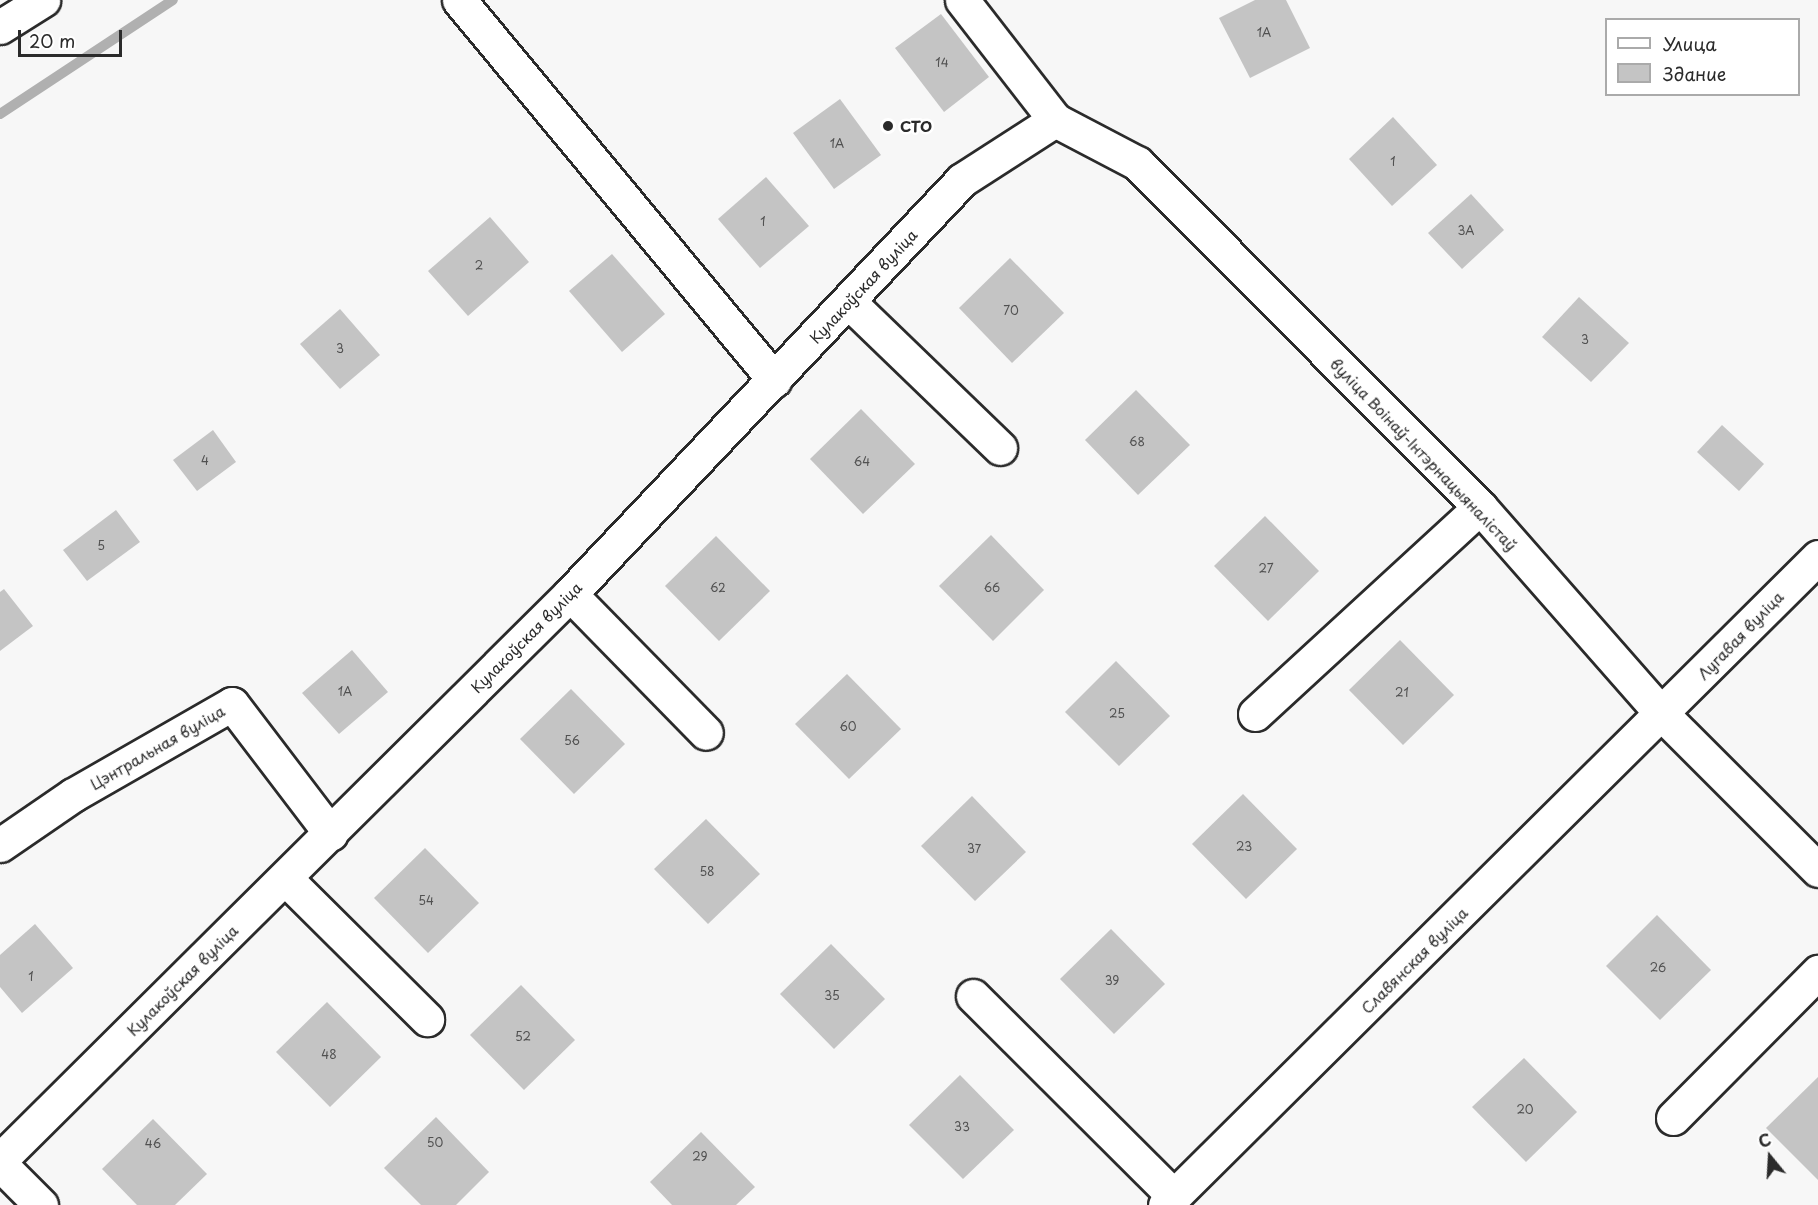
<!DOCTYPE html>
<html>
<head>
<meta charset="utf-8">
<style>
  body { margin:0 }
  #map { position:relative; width:1818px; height:1205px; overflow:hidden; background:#f7f7f7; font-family:"Playpen Sans",sans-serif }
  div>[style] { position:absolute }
  .stream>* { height:10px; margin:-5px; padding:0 5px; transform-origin:5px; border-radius:5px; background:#b0b0b0 }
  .building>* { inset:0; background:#c4c4c4 }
  .roads { filter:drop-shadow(2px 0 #2b2b2b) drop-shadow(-2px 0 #2b2b2b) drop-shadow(0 2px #2b2b2b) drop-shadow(0 -2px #2b2b2b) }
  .minor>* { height:33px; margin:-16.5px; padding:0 16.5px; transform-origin:16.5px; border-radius:16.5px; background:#fff }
  .dots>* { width:16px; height:16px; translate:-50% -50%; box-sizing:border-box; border:3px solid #fff; border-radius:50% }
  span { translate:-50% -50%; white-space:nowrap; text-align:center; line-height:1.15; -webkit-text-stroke:5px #fff; paint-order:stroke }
  .number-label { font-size:12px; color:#515151 }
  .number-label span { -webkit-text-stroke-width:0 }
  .poi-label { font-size:15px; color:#2b2b2b; font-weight:700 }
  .left { translate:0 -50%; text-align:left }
  .street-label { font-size:15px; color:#2b2b2b }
  .legend { position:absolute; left:1605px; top:18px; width:195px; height:78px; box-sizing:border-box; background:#fff; border:2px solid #aaa; margin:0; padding:8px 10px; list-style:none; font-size:18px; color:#2b2b2b }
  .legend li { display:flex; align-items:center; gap:12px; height:30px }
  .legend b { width:30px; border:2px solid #aaa }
  .north { position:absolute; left:1740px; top:1127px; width:60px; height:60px; -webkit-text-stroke:4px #fff; paint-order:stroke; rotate:342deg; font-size:16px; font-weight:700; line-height:24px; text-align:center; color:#2b2b2b }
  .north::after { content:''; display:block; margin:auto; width:21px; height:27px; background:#2b2b2b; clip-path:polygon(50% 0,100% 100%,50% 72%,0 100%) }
  .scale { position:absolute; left:18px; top:30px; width:104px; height:27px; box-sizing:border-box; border:3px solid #2b2b2b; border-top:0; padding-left:8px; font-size:18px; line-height:21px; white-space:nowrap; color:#2b2b2b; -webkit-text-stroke:4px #fff; paint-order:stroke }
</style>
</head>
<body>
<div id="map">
  <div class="stream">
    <div style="left:0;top:114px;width:207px;rotate:-33.4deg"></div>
  </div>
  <div class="building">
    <div style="clip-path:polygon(1255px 0,1286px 0,1310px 48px,1250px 78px,1219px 18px)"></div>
    <div style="clip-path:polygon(941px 14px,989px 77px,944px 112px,895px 48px)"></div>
    <div style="clip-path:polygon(840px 99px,881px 155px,834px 189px,793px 133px)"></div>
    <div style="clip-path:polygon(1393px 117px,1437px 165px,1392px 206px,1349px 159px)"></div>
    <div style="clip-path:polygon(766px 177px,809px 226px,760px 268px,718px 219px)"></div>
    <div style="clip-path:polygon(1471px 194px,1504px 230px,1462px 269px,1428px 233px)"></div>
    <div style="clip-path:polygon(490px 217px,529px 262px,468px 316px,428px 271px)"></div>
    <div style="clip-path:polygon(612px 254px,665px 314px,622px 352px,569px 291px)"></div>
    <div style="clip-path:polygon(1010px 258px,1064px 313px,1012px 363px,959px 308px)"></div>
    <div style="clip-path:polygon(1579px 297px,1629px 343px,1591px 382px,1542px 337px)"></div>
    <div style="clip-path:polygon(340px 309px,380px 355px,340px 389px,300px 344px)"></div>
    <div style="clip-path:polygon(1136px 390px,1190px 445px,1138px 495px,1085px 440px)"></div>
    <div style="clip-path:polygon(861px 409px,915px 464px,863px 514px,810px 459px)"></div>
    <div style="clip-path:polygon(1722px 425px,1764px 464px,1739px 491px,1697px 452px)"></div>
    <div style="clip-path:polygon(213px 430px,236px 462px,197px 491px,173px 460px)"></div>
    <div style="clip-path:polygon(116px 510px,140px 542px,87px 581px,63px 550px)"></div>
    <div style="clip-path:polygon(1265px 516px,1319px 571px,1268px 621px,1214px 566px)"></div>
    <div style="clip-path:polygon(991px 535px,1044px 590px,993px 641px,939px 586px)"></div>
    <div style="clip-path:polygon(716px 536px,770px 591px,719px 641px,665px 586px)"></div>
    <div style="clip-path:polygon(4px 589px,33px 626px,0 651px,0 592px)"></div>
    <div style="clip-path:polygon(1400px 640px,1454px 695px,1403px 745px,1349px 690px)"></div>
    <div style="clip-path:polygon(352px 650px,388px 692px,339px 734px,302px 693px)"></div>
    <div style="clip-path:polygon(1116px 661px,1170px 716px,1119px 766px,1065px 712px)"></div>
    <div style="clip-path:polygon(847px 674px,901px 729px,849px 779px,795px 724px)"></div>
    <div style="clip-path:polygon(571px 689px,625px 744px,574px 794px,520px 739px)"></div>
    <div style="clip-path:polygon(1243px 794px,1297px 849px,1246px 899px,1192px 844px)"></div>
    <div style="clip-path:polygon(972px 796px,1026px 852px,975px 901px,921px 846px)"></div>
    <div style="clip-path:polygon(706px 819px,760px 874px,708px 924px,654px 869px)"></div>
    <div style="clip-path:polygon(425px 848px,479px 903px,428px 953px,374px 898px)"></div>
    <div style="clip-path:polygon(1657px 915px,1711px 970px,1660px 1020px,1606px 966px)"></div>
    <div style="clip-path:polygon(35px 924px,73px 968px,22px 1013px,0 987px,0 955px)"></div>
    <div style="clip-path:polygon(1111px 929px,1165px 984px,1114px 1034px,1060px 979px)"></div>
    <div style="clip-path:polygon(831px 944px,885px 999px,834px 1049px,780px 994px)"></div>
    <div style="clip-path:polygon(521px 985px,575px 1040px,524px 1090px,470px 1035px)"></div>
    <div style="clip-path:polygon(327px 1002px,381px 1057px,330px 1107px,276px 1052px)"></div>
    <div style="clip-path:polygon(1524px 1058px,1577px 1112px,1526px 1162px,1472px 1107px)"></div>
    <div style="clip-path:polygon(960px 1075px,1014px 1130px,963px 1179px,909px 1125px)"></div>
    <div style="clip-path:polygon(1818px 1077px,1818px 1180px,1766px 1128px)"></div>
    <div style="clip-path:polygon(436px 1117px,489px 1172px,456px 1205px,421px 1205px,384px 1168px)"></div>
    <div style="clip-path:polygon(153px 1119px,207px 1174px,175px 1205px,137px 1205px,102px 1169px)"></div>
    <div style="clip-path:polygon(701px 1132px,755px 1187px,736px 1205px,672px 1205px,650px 1182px)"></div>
  </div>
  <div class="roads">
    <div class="minor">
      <div style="left:459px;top:0;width:494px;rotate:50.3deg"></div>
      <div style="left:962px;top:0;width:152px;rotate:52.2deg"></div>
      <div style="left:1055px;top:120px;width:93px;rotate:27.7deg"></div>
      <div style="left:1137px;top:163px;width:486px;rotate:45.1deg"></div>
      <div style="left:1480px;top:507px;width:277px;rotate:48.7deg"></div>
      <div style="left:1663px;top:715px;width:219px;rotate:45deg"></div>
      <div style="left:0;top:27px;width:51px;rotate:-32.1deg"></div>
      <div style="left:849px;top:302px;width:210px;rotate:44deg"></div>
      <div style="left:570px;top:594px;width:194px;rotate:45.6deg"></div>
      <div style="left:1255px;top:714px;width:306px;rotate:-42.6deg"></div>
      <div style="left:0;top:845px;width:88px;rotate:-34.4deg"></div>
      <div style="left:73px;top:795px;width:183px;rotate:-29.8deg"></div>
      <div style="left:232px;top:704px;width:163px;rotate:52.7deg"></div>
      <div style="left:286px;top:879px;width:199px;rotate:44.8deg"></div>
      <div style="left:973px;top:996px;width:284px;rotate:44.9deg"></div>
      <div style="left:1673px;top:1118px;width:206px;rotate:-45.2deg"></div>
      <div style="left:0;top:1160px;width:803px;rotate:-44.8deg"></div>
      <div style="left:570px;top:594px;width:570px;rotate:-46.56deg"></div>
      <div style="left:962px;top:180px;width:111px;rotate:-32.8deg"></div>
      <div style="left:0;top:1164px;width:58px;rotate:45deg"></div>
      <div style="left:1165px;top:1205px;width:920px;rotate:-44.78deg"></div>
    </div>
  </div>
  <div class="dots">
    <div style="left:888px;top:126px;background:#2b2b2b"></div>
  </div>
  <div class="number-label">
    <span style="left:1264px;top:33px">1А</span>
    <span style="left:942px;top:63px">14</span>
    <span style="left:837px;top:144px">1А</span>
    <span style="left:1393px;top:162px">1</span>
    <span style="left:763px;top:222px">1</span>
    <span style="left:1466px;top:231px">3А</span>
    <span style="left:479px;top:266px">2</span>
    <span style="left:1011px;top:311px">70</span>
    <span style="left:1585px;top:340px">3</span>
    <span style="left:340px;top:349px">3</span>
    <span style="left:1137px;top:442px">68</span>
    <span style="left:205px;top:461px">4</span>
    <span style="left:862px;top:462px">64</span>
    <span style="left:101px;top:546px">5</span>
    <span style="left:1266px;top:569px">27</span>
    <span style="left:718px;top:588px">62</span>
    <span style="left:992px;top:588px">66</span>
    <span style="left:345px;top:692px">1А</span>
    <span style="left:1402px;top:693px">21</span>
    <span style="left:1117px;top:714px">25</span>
    <span style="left:848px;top:727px">60</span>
    <span style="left:572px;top:741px">56</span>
    <span style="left:1244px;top:847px">23</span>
    <span style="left:974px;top:849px">37</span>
    <span style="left:707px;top:872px">58</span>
    <span style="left:426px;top:901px">54</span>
    <span style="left:1658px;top:968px">26</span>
    <span style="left:31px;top:977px">1</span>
    <span style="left:1112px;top:981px">39</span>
    <span style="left:832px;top:996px">35</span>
    <span style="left:523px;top:1037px">52</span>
    <span style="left:329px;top:1055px">48</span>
    <span style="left:1525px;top:1110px">20</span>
    <span style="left:962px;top:1127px">33</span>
    <span style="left:435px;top:1143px">50</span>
    <span style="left:153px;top:1144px">46</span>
    <span style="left:700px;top:1157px">29</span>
  </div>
  <div class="poi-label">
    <span class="left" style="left:900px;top:126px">СТО</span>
  </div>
  <div class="street-label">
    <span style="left:863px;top:286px;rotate:-47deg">Кулакоўская вуліца</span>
    <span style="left:1424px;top:454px;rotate:46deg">вуліца Воінаў-Інтэрнацыяналістаў</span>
    <span style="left:1740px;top:635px;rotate:-46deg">Лугавая вуліца</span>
    <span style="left:526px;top:637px;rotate:-45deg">Кулакоўская вуліца</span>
    <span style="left:157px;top:747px;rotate:-30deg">Цэнтральная вуліца</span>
    <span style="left:1414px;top:960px;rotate:-45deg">Славянская вуліца</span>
    <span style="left:182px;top:980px;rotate:-45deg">Кулакоўская вуліца</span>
  </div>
  <ul class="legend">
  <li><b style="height:8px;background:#fff"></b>Улица</li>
  <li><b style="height:16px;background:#c4c4c4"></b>Здание</li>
  </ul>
  <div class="north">С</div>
  <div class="scale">20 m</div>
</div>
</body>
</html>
